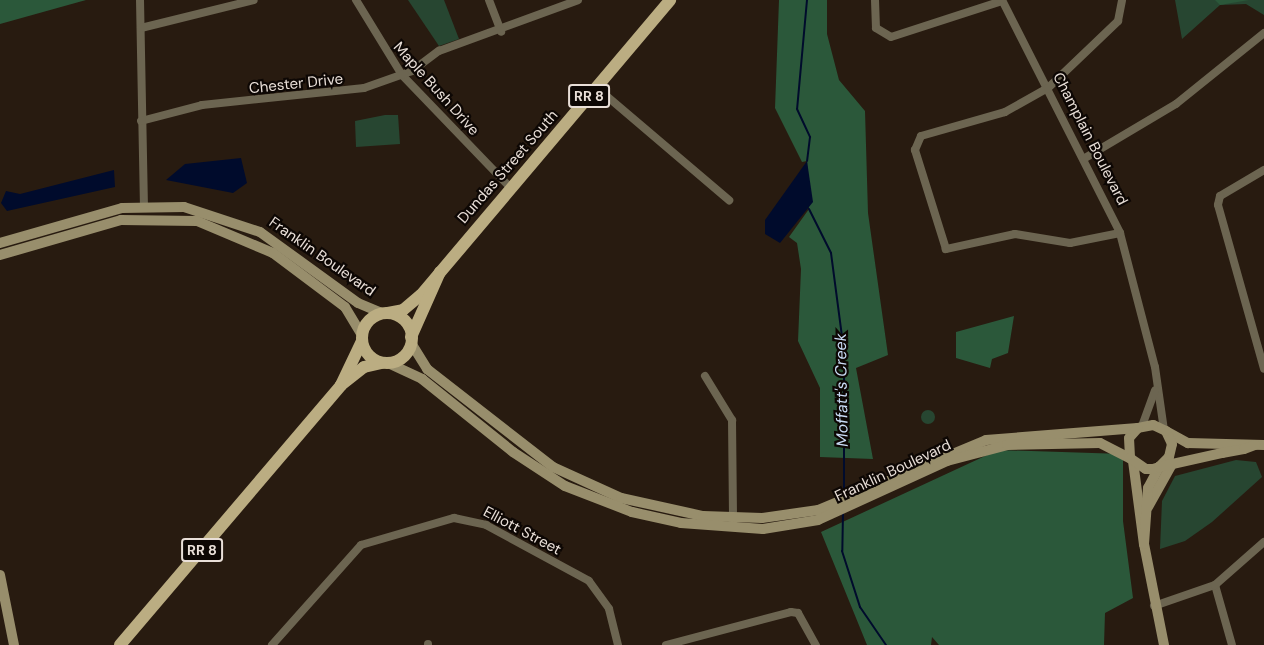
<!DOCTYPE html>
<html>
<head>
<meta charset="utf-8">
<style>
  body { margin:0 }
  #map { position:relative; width:1264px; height:645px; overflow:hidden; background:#281b10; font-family:"DM Sans",sans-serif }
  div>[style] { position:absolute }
  .green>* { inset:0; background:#274631 }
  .round { border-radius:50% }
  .forest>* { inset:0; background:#2b583a }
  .water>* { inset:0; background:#000b2c }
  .stream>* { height:2px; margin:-1px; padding:0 1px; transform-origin:1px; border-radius:1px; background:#000b2c }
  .street>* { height:8px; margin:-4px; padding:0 4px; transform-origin:4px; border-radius:4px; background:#6c6551 }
  .secondary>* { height:10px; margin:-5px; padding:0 5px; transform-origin:5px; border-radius:5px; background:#988e6c }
  .primary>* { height:12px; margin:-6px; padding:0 6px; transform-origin:6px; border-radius:6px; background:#bbad82 }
  .primary>.ring { margin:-6px; padding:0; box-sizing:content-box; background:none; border:12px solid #bbad82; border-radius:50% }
  span { translate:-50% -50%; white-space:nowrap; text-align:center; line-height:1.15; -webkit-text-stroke:4.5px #0d0704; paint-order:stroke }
  .shield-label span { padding:2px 4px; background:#0d0704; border:2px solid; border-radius:4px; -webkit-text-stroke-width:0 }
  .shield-label { font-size:14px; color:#e9dfd8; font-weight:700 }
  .street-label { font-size:15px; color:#e9dfd8 }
  .water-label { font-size:16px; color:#cadcf6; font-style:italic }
</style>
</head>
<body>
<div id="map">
  <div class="green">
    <div style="clip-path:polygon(408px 0,444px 0,459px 39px,439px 46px)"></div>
    <div style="clip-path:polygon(1175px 0,1264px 0,1264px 15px,1246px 4px,1220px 5px,1182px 39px)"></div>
    <div style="clip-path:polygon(385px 115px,398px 115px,400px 144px,356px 147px,355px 121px)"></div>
    <div class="round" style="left:921px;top:410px;width:14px;height:14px"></div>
    <div style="clip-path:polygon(1236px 460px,1256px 462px,1262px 477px,1212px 522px,1185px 541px,1160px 549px,1162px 501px,1175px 476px)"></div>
  </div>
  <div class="forest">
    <div style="clip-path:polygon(0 0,86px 0,0 24px)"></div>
    <div style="clip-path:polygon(779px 0,827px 0,827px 34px,839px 80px,865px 111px,868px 213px,888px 355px,856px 368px,873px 459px,820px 457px,820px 388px,798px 341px,801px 269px,797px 243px,789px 237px,809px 209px,807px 161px,802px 162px,775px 108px)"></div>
    <div style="clip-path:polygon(1215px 0,1249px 0,1220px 5px)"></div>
    <div style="clip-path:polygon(1014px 316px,1008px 353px,992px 359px,990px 368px,956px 358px,956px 332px)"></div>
    <div style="clip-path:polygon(998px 450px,1123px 454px,1123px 521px,1133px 598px,1105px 613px,1104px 645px,939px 645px,932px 637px,931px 645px,867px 645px,821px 532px)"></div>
  </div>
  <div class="water">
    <div style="clip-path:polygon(241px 158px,247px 183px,233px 193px,166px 180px,185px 164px)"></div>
    <div style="clip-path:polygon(807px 161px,813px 202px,780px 243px,765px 234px,765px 220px)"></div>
    <div style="clip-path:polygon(114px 170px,115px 187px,7px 211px,1px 203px,6px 191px,20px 194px)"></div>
  </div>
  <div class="stream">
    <div style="left:807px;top:0;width:109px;rotate:95.2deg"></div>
    <div style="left:797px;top:109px;width:31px;rotate:65deg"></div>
    <div style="left:810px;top:137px;width:24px;rotate:97deg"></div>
    <div style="left:809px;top:209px;width:49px;rotate:63.4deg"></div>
    <div style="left:831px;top:253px;width:100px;rotate:82.5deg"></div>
    <div style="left:844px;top:352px;width:142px;rotate:90deg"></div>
    <div style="left:843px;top:512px;width:39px;rotate:91deg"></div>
    <div style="left:842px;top:551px;width:59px;rotate:72.2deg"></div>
    <div style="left:860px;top:607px;width:46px;rotate:55.6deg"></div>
  </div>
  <div class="street">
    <div style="left:140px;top:0;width:206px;rotate:88.9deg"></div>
    <div style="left:356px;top:0;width:88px;rotate:58.5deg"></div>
    <div style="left:402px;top:75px;width:154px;rotate:46.1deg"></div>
    <div style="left:489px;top:0;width:34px;rotate:69deg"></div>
    <div style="left:875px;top:0;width:28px;rotate:88deg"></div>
    <div style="left:876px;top:28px;width:17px;rotate:31deg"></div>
    <div style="left:891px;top:37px;width:117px;rotate:-18deg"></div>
    <div style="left:1002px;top:0;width:261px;rotate:63.1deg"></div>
    <div style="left:1120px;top:233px;width:138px;rotate:75.4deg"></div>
    <div style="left:1155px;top:367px;width:64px;rotate:81.9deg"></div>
    <div style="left:141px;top:28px;width:116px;rotate:-13.9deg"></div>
    <div style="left:596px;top:87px;width:175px;rotate:40.4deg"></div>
    <div style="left:141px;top:121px;width:63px;rotate:-14.7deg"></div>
    <div style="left:202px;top:105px;width:163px;rotate:-6deg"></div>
    <div style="left:364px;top:88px;width:51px;rotate:-19.5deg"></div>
    <div style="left:412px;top:71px;width:34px;rotate:-37deg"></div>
    <div style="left:439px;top:51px;width:148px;rotate:-20.1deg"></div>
    <div style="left:1085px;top:158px;width:106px;rotate:-30.7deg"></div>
    <div style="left:1176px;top:104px;width:113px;rotate:-38.9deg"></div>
    <div style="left:1264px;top:170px;width:51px;rotate:149.4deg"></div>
    <div style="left:1220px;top:196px;width:9px;rotate:103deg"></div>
    <div style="left:1218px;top:205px;width:170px;rotate:74.3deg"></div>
    <div style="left:1120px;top:233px;width:51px;rotate:168.7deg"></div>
    <div style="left:1070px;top:243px;width:56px;rotate:-170.7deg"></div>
    <div style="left:1015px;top:234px;width:71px;rotate:167.7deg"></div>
    <div style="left:946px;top:249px;width:104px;rotate:-107.4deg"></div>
    <div style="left:915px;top:150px;width:15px;rotate:-67deg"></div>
    <div style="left:921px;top:136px;width:87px;rotate:-15.9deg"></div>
    <div style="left:1005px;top:112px;width:49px;rotate:-29.2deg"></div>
    <div style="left:1048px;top:88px;width:97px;rotate:-43.7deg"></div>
    <div style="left:1118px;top:21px;width:21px;rotate:-79deg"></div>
    <div style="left:705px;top:376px;width:52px;rotate:58.5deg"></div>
    <div style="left:732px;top:420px;width:102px;rotate:89.4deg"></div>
    <div style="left:1142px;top:426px;width:38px;rotate:-70deg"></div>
    <div style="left:1215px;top:585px;width:62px;rotate:74.2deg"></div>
    <div style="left:1154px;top:606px;width:65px;rotate:-19deg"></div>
    <div style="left:1215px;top:585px;width:65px;rotate:-41.3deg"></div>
    <div style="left:428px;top:644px;width:1px;rotate:90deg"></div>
    <div style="left:272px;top:645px;width:134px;rotate:-48.3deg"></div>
    <div style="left:361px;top:545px;width:97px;rotate:-16.2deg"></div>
    <div style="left:454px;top:518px;width:33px;rotate:12deg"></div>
    <div style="left:486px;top:525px;width:117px;rotate:28.5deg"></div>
    <div style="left:589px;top:581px;width:34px;rotate:54deg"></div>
    <div style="left:609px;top:609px;width:37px;rotate:76deg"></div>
    <div style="left:666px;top:645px;width:129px;rotate:-14.8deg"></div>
    <div style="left:791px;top:612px;width:7px;rotate:8deg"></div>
    <div style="left:798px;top:613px;width:37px;rotate:61deg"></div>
  </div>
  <div class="secondary">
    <div style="left:0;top:243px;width:127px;rotate:-16deg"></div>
    <div style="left:122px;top:208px;width:62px;rotate:-0.9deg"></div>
    <div style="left:184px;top:207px;width:80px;rotate:18.2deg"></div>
    <div style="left:260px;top:232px;width:121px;rotate:35.9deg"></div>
    <div style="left:358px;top:303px;width:26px;rotate:23deg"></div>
    <div style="left:0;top:255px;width:126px;rotate:-16.1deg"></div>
    <div style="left:121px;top:220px;width:76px;rotate:0.8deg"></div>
    <div style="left:197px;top:221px;width:82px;rotate:22.8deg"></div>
    <div style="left:273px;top:253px;width:90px;rotate:36.9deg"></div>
    <div style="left:345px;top:307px;width:33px;rotate:59deg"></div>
    <div style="left:411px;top:343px;width:31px;rotate:58deg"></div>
    <div style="left:427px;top:369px;width:160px;rotate:37.9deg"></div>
    <div style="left:553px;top:467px;width:75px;rotate:24.5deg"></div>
    <div style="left:621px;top:498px;width:84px;rotate:12.4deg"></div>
    <div style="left:703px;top:516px;width:59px;rotate:1.9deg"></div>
    <div style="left:762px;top:518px;width:57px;rotate:-8.1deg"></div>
    <div style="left:818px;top:510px;width:182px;rotate:-22.6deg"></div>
    <div style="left:986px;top:440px;width:152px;rotate:-4.5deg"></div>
    <div style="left:388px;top:363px;width:38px;rotate:25deg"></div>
    <div style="left:422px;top:379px;width:117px;rotate:38.7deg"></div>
    <div style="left:513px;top:452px;width:62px;rotate:33.2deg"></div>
    <div style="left:565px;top:486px;width:72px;rotate:21.2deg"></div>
    <div style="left:632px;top:512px;width:50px;rotate:12.7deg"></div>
    <div style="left:681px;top:523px;width:82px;rotate:4.2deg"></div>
    <div style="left:763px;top:529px;width:56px;rotate:-9.3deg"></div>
    <div style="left:818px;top:520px;width:142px;rotate:-24.6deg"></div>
    <div style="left:947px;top:461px;width:62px;rotate:-14.9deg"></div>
    <div style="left:1007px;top:445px;width:93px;rotate:-1.2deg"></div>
    <div style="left:1100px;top:443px;width:34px;rotate:27deg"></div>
    <div style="left:1166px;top:431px;width:25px;rotate:29deg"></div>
    <div style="left:1188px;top:443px;width:76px;rotate:1.5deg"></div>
    <div style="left:1133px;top:461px;width:84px;rotate:82.5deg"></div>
    <div style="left:1148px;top:507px;width:49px;rotate:-60.8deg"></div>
    <div style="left:0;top:575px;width:71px;rotate:78.7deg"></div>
    <div style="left:1164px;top:645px;width:103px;rotate:-101.2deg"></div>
    <div style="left:1144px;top:544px;width:56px;rotate:-85.9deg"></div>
    <div style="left:1148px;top:488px;width:24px;rotate:-62deg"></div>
    <div style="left:1159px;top:467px;width:14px;rotate:-45deg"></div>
    <div style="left:1169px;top:457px;width:13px;rotate:-77deg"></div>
    <div style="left:1172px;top:444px;width:14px;rotate:-115deg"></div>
    <div style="left:1166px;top:431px;width:14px;rotate:-155deg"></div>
    <div style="left:1153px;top:425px;width:15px;rotate:169deg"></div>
    <div style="left:1138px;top:428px;width:13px;rotate:132deg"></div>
    <div style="left:1129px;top:438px;width:20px;rotate:87deg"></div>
    <div style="left:1130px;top:458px;width:19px;rotate:35deg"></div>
    <div style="left:1146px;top:469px;width:7px"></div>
    <div style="left:1153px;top:469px;width:6px;rotate:-18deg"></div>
    <div style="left:1159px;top:467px;width:65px;rotate:-12.5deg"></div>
    <div style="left:1222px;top:453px;width:22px;rotate:-10deg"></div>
    <div style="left:1244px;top:449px;width:12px;rotate:-20deg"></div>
  </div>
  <div class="primary">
    <div style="left:388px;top:313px;width:15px;rotate:-11deg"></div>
    <div style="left:403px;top:310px;width:23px;rotate:-40deg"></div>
    <div style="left:421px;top:295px;width:386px;rotate:-49.8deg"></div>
    <div class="ring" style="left:362px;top:313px;width:38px;height:38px"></div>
    <div style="left:411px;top:337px;width:71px;rotate:-66deg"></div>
    <div style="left:341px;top:385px;width:49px;rotate:-64.5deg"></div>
    <div style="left:120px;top:645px;width:341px;rotate:-49.6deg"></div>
    <div style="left:341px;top:385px;width:29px;rotate:-38deg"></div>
    <div style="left:364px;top:367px;width:18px;rotate:-13deg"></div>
  </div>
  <div class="shield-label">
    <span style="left:589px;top:96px">RR 8</span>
    <span style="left:202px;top:550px">RR 8</span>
  </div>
  <div class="street-label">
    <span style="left:296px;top:84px;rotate:-6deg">Chester Drive</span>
    <span style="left:436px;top:89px;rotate:48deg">Maple Bush Drive</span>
    <span style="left:1090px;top:139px;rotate:63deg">Champlain Boulevard</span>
    <span style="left:508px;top:167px;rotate:-49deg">Dundas Street South</span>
    <span style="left:322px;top:257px;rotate:35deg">Franklin Boulevard</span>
    <span style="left:893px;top:471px;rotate:-25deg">Franklin Boulevard</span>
    <span style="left:522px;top:531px;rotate:28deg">Elliott Street</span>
  </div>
  <div class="water-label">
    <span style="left:842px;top:390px;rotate:-91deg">Moffatt's Creek</span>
  </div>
</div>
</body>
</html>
